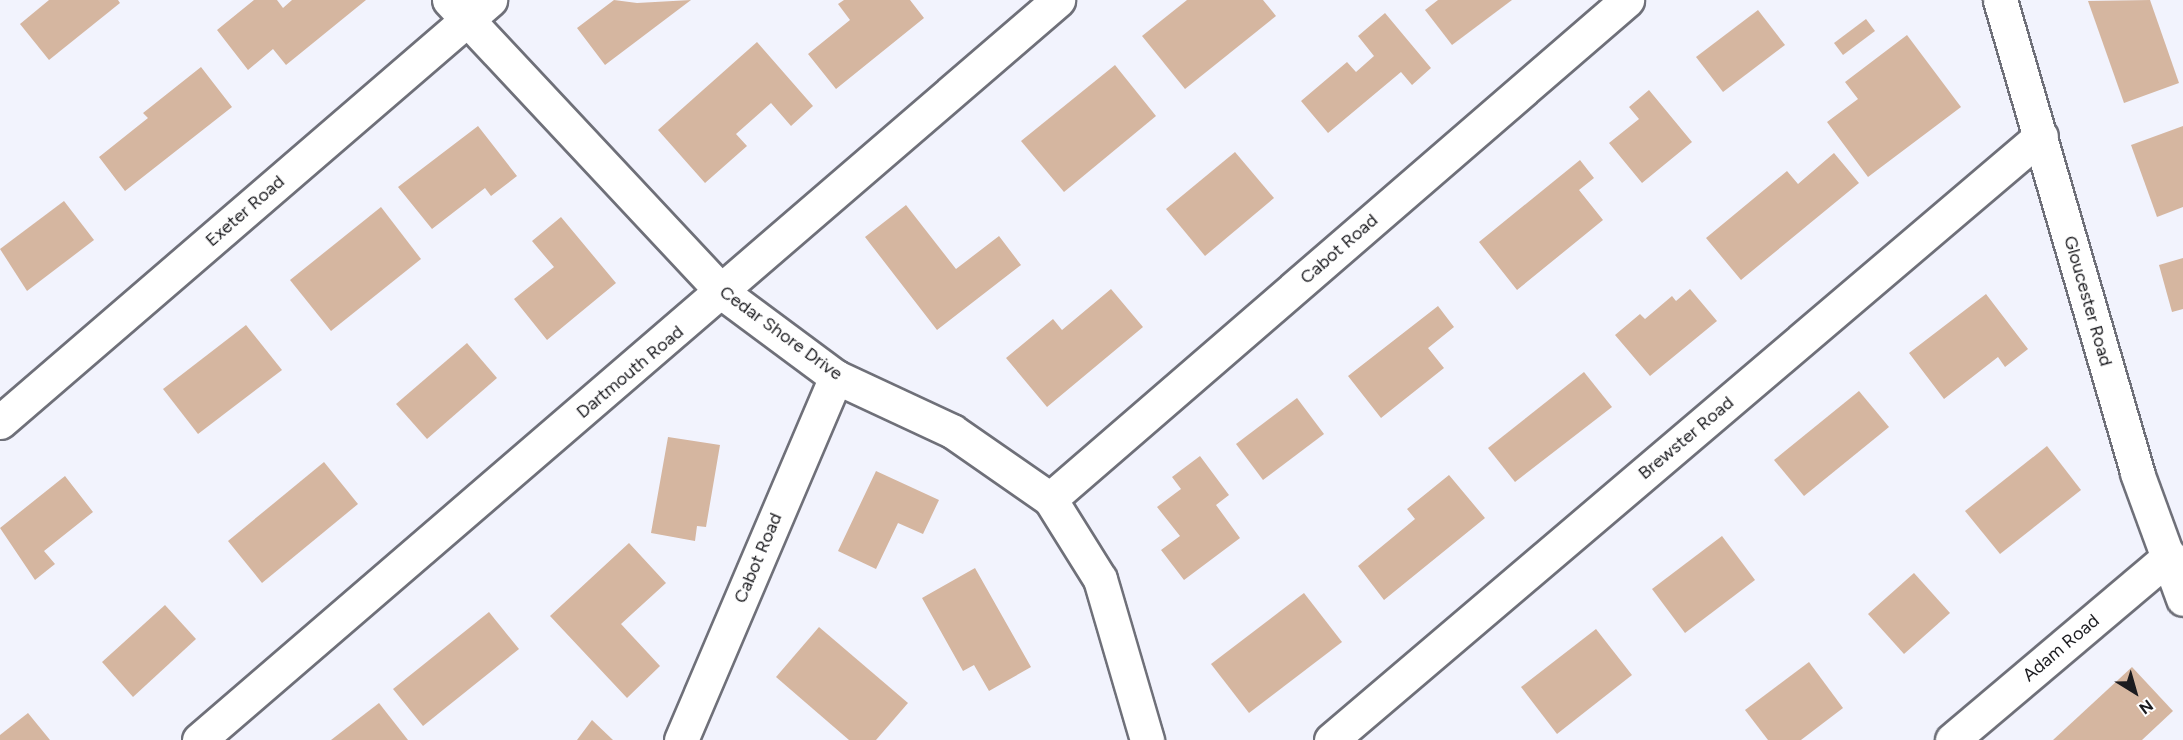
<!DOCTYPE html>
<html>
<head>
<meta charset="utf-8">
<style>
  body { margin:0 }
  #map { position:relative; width:2183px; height:740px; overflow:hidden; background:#f2f3fd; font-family:Figtree,sans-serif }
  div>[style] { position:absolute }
  .building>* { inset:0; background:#d5b6a0 }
  .roads { filter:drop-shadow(2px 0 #6f7079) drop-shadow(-2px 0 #6f7079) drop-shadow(0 2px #6f7079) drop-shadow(0 -2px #6f7079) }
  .minor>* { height:33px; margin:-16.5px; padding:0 16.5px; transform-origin:16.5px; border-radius:16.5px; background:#fff }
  span { translate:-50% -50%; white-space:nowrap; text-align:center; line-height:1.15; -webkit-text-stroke:5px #fff; paint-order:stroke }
  .street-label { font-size:18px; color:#1b1b1f }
  .north { position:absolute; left:2105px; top:662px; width:60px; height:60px; -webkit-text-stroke:4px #fff; paint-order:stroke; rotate:143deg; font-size:16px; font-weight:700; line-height:24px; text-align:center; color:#1b1b1f }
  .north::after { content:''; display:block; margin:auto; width:21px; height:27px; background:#1b1b1f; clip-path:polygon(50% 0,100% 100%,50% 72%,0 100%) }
</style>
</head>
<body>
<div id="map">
  <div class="building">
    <div style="clip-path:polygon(49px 0,118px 0,120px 3px,49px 60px,20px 24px)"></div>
    <div style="clip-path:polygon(254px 0,277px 0,283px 8px,292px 0,366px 0,286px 65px,273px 49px,248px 70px,217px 30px)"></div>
    <div style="clip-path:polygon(614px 0,637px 3px,691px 0,605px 65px,577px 28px)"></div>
    <div style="clip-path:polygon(844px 0,910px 0,924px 18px,836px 89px,808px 54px,850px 20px,838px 4px)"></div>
    <div style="clip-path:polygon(1187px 0,1263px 0,1276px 16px,1185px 89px,1142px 36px)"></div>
    <div style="clip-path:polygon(1438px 0,1512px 0,1452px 45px,1425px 10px)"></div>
    <div style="clip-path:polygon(2150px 0,2179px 83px,2124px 103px,2088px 1px)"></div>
    <div style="clip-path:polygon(1758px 10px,1785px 45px,1723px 92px,1696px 57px)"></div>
    <div style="clip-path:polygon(1385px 13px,1431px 68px,1412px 85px,1401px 72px,1328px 133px,1301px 101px,1347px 62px,1356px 72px,1374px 56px,1358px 36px)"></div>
    <div style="clip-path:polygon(1866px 19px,1875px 31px,1843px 55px,1834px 43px)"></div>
    <div style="clip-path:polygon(1907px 35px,1961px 107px,1868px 177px,1827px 122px,1858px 99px,1845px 82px)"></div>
    <div style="clip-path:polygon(757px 42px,813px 106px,791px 126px,771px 103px,736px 134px,747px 146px,705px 183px,658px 130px)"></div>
    <div style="clip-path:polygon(1115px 65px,1156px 116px,1064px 192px,1021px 141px)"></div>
    <div style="clip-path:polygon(201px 67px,232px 107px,125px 191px,99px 157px,148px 118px,143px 113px)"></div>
    <div style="clip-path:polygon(1649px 90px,1692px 142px,1642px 183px,1609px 143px,1639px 119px,1629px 107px)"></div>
    <div style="clip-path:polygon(478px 126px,517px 176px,491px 196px,485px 188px,432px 229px,398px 187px)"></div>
    <div style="clip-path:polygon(2183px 126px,2183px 207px,2157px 217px,2131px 145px)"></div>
    <div style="clip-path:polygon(1235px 152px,1274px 198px,1205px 256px,1166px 209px)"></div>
    <div style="clip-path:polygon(1834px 153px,1859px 183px,1741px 280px,1706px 238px,1787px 171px,1798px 184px)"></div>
    <div style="clip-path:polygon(1580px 160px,1594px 178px,1579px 190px,1603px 220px,1517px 290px,1479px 242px)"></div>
    <div style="clip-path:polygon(64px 201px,94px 240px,27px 291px,0 249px)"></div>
    <div style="clip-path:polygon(906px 205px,956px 269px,999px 236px,1021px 265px,937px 330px,865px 237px)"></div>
    <div style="clip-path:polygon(381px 207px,421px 259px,331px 331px,290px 280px)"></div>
    <div style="clip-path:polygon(561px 217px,616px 283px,547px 340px,514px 299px,554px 267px,532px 241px)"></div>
    <div style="clip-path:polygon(2183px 258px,2183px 309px,2172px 312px,2159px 265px)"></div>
    <div style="clip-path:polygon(1111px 289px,1143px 327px,1047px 407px,1006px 358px,1053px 319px,1062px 330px)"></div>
    <div style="clip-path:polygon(1690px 289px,1717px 321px,1650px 376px,1615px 335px,1640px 314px,1645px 319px,1672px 296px,1676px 301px)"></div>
    <div style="clip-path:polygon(1986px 294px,2028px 349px,2005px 367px,1998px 357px,1944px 399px,1909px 353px)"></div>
    <div style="clip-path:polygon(1438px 306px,1454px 327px,1428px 348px,1444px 368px,1381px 418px,1348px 376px)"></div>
    <div style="clip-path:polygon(246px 325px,282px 370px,198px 434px,163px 389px)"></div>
    <div style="clip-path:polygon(467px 343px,497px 378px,427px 439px,396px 404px)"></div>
    <div style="clip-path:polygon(1584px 372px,1612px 407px,1515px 482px,1488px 448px)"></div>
    <div style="clip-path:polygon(1859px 391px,1889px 427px,1804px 496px,1774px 460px)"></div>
    <div style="clip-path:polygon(1297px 398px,1324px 434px,1263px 480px,1236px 444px)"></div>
    <div style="clip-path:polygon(668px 437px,720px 445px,706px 527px,697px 526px,695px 541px,651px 533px)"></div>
    <div style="clip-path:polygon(2047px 446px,2081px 490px,2000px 554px,1965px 511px)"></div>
    <div style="clip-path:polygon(1200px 456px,1229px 495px,1216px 505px,1240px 538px,1184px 580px,1161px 550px,1180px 536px,1157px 507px,1181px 489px,1172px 477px)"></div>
    <div style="clip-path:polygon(324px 462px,358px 504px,262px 583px,228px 541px)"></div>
    <div style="clip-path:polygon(876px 471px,939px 500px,923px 534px,898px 523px,876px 569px,838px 551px)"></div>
    <div style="clip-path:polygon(1449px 475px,1485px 518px,1384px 600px,1358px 566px,1415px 519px,1407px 509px)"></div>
    <div style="clip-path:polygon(65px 476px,93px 512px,44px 551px,55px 564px,35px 580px,0 528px)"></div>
    <div style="clip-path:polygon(1722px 536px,1755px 580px,1685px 633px,1652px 589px)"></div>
    <div style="clip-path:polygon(629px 543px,666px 583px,621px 624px,660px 666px,627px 698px,550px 616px)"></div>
    <div style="clip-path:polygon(975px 568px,1031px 667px,989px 691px,974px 665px,963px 671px,922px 598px)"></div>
    <div style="clip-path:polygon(1914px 573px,1950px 613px,1904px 654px,1868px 614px)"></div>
    <div style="clip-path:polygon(1304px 593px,1342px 642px,1249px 713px,1211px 664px)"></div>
    <div style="clip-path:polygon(165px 605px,196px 639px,133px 697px,102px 662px)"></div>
    <div style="clip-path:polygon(489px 612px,519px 649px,423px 726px,393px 689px)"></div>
    <div style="clip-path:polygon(819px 627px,908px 703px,876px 740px,849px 740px,776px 677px)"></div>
    <div style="clip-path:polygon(1596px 629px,1632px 675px,1557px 734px,1521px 687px)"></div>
    <div style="clip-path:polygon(1809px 662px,1843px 708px,1801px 740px,1768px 740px,1745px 710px)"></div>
    <div style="clip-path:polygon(2132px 667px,2173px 711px,2142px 740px,2053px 740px)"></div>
    <div style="clip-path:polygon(379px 703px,408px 740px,331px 740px)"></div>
    <div style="clip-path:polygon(28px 713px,50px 740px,0 740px,0 735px)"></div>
    <div style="clip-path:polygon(592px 720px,613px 740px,577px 740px)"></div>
  </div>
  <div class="roads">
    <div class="minor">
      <div style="left:449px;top:0;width:401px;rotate:46.9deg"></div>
      <div style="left:723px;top:293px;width:141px;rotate:36.6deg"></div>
      <div style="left:836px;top:377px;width:128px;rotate:25deg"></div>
      <div style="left:952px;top:431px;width:119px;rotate:34.8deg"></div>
      <div style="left:1050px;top:499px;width:94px;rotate:58deg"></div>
      <div style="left:1100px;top:579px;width:168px;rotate:73.7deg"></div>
      <div style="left:2000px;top:0;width:492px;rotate:73.8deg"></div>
      <div style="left:2137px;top:473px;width:134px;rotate:69.9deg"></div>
      <div style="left:0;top:422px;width:647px;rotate:-40.74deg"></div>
      <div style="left:1050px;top:499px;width:763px;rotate:-40.85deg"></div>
      <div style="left:199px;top:740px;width:1134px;rotate:-40.74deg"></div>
      <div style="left:681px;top:740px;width:395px;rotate:-66.9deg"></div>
      <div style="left:1331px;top:740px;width:932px;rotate:-40.39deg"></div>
      <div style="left:1952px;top:740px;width:285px;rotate:-40.2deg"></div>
    </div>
  </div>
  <div class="street-label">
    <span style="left:245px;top:211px;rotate:-41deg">Exeter Road</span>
    <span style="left:1339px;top:249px;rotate:-41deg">Cabot Road</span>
    <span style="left:2088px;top:301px;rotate:74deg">Gloucester Road</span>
    <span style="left:781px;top:333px;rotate:36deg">Cedar Shore Drive</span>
    <span style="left:630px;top:372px;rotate:-40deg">Dartmouth Road</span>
    <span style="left:1686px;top:438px;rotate:-40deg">Brewster Road</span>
    <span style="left:758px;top:558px;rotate:-67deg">Cabot Road</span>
    <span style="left:2061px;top:648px;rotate:-40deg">Adam Road</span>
  </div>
  <div class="north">N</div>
</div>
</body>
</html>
